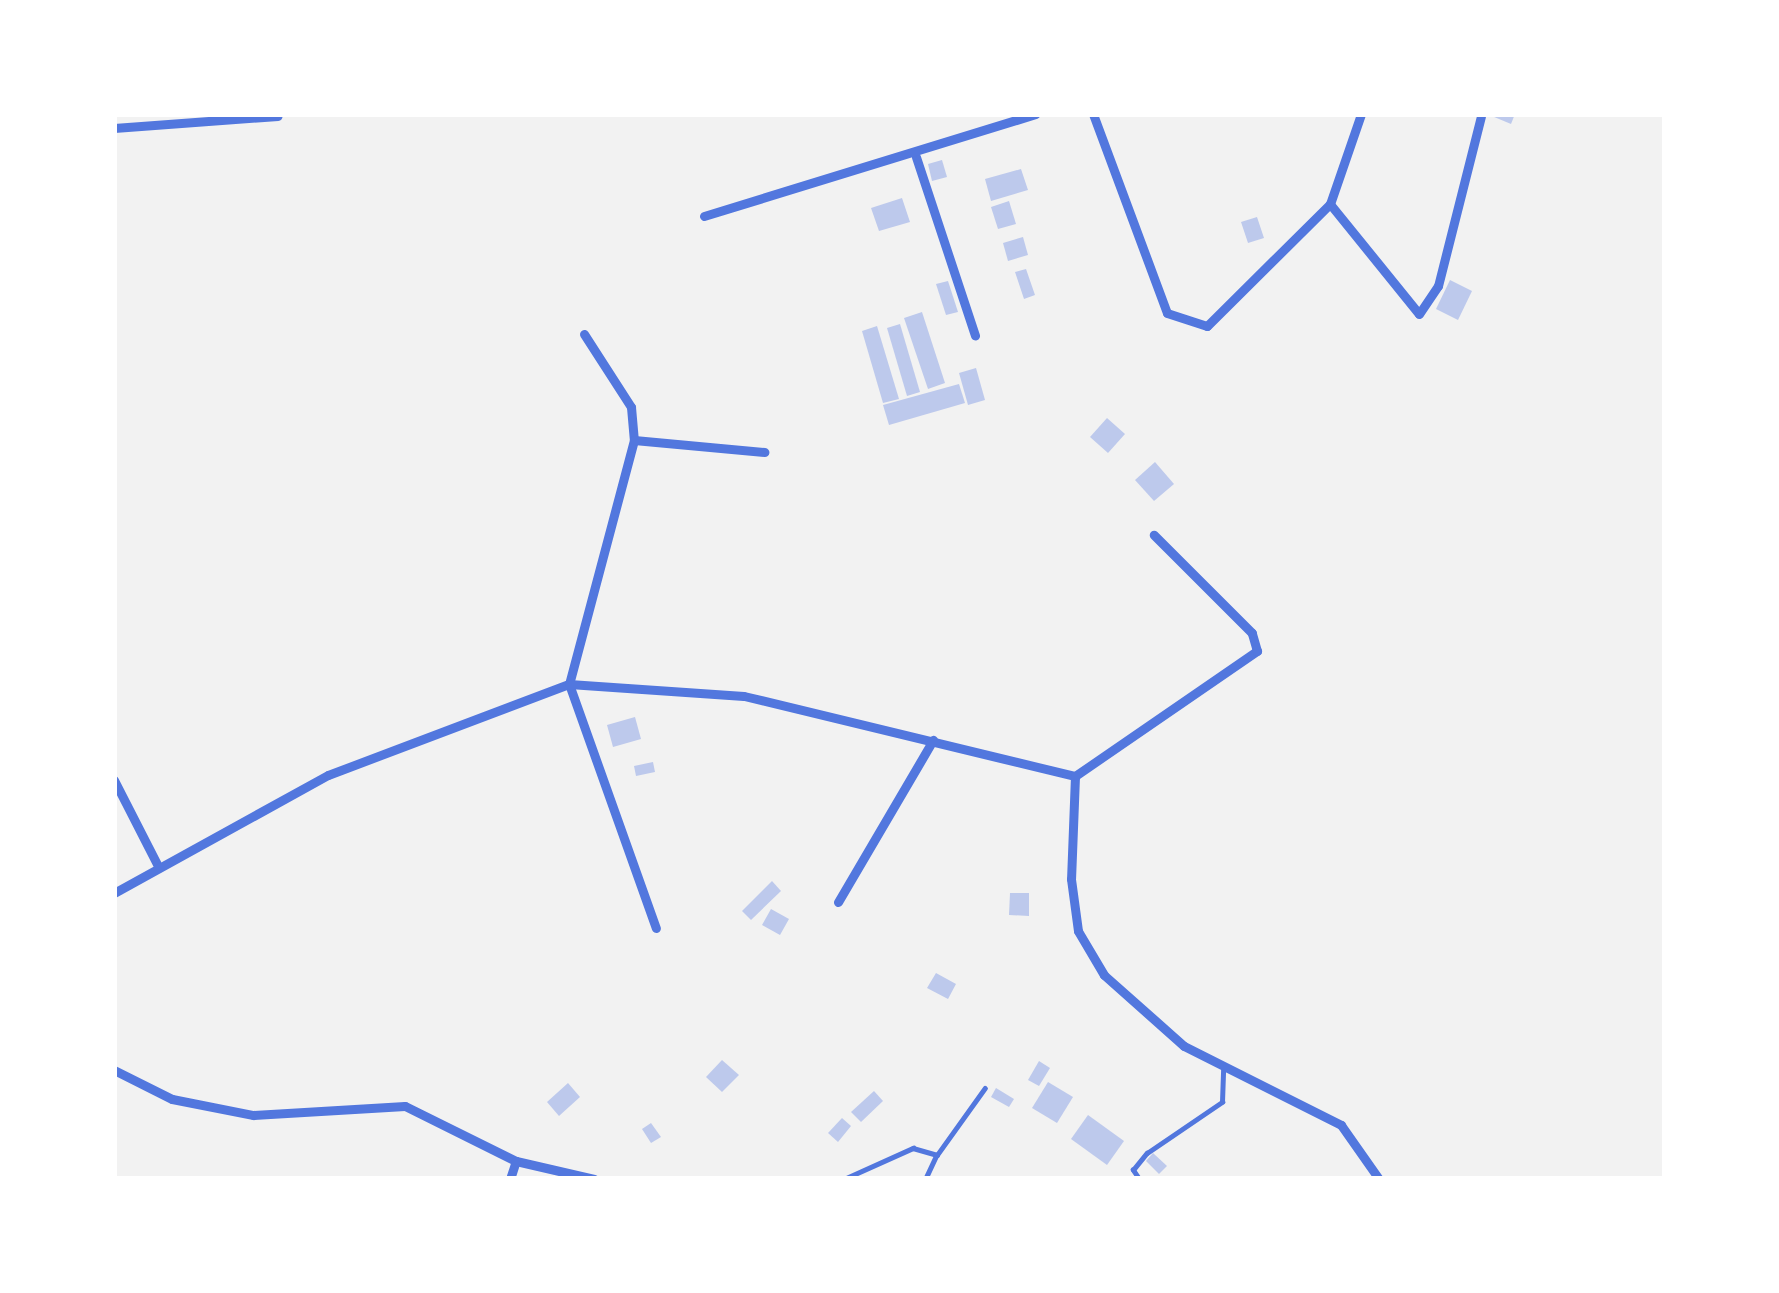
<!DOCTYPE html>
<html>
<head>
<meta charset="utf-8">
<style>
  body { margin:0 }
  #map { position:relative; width:1779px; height:1293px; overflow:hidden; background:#f2f2f2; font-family:"DejaVu Sans",sans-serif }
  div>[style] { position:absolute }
  .building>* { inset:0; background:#bdc9ec }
  .service>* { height:4.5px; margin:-2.25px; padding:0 2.25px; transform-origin:2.25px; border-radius:2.25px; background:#5277de }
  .minor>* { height:9px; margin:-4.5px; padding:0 4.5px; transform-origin:4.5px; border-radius:4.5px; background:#5277de }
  span { translate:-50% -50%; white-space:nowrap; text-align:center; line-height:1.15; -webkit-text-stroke:10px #fff; paint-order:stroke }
  .frame { position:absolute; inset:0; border:117px solid #fff; pointer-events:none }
</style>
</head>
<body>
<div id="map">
  <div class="building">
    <div style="clip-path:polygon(1487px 114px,1515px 114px,1511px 124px)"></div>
    <div style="clip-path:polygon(942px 160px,947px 177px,932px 181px,928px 164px)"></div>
    <div style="clip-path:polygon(1021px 169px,1028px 190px,991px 201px,985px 179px)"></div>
    <div style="clip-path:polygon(902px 198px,910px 222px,879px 231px,871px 208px)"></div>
    <div style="clip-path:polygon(1009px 201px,1016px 224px,998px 229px,991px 207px)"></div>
    <div style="clip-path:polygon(1257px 217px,1264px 238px,1248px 243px,1241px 222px)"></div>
    <div style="clip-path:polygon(1023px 237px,1028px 255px,1008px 261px,1003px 243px)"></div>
    <div style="clip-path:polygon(1026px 269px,1035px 295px,1024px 299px,1015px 272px)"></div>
    <div style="clip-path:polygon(1450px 280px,1472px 291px,1458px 320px,1436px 309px)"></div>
    <div style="clip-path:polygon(948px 281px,958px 312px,946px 315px,936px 284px)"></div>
    <div style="clip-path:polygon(922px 312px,945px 383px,928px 389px,904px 318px)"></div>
    <div style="clip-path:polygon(900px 324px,920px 392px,907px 396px,887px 328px)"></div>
    <div style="clip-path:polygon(877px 326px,899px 399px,883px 403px,862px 331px)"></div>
    <div style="clip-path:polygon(976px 368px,985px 400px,968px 405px,959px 373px)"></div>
    <div style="clip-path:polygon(959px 384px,965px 403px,889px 425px,883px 405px)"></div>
    <div style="clip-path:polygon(1107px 418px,1125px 434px,1108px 453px,1090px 437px)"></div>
    <div style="clip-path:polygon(1155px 462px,1174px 484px,1154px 501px,1135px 480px)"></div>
    <div style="clip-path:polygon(635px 717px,641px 739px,613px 747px,607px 725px)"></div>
    <div style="clip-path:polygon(653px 762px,655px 772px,636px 776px,634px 766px)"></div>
    <div style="clip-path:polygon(772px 881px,781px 891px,751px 920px,742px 911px)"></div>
    <div style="clip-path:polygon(1010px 893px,1029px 893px,1029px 916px,1009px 915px)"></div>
    <div style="clip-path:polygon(771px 909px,789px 919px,780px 935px,762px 925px)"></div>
    <div style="clip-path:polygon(936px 973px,956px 984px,948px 999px,927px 988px)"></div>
    <div style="clip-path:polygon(722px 1060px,739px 1075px,722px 1092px,706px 1077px)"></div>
    <div style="clip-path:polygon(1039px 1061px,1050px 1068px,1039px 1086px,1028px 1080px)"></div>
    <div style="clip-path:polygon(1048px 1082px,1073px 1097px,1057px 1123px,1032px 1108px)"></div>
    <div style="clip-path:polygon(568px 1083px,580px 1097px,559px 1116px,547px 1102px)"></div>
    <div style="clip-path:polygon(996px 1088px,1014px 1099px,1009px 1107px,991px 1097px)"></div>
    <div style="clip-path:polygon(874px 1091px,883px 1101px,861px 1122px,851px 1112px)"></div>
    <div style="clip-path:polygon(1088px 1115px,1124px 1141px,1107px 1165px,1071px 1139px)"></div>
    <div style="clip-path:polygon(842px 1118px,851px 1126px,838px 1142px,828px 1133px)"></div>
    <div style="clip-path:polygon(651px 1123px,661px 1137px,651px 1143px,642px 1129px)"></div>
    <div style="clip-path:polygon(1153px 1153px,1167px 1166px,1159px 1174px,1146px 1161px)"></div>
  </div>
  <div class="service">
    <div style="left:937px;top:1155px;width:82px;rotate:-54.4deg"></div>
    <div style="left:844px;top:1179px;width:76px;rotate:-24.2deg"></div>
    <div style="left:913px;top:1148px;width:25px;rotate:16deg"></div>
    <div style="left:937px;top:1155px;width:26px;rotate:115deg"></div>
    <div style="left:1139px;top:1179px;width:11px;rotate:-124deg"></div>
    <div style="left:1133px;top:1170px;width:22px;rotate:-51deg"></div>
    <div style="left:1147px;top:1153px;width:91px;rotate:-34.2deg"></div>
    <div style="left:1222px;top:1102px;width:33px;rotate:-88deg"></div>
  </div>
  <div class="minor">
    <div style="left:1093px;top:114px;width:212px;rotate:69.6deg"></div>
    <div style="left:1167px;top:313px;width:42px;rotate:18deg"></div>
    <div style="left:1207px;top:326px;width:173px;rotate:-44.8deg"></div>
    <div style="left:1330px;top:204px;width:95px;rotate:-71deg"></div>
    <div style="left:114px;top:128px;width:164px;rotate:-4.2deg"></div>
    <div style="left:916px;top:157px;width:188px;rotate:71.7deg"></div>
    <div style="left:1330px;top:204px;width:141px;rotate:51deg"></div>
    <div style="left:1419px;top:314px;width:34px;rotate:-56deg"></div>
    <div style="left:1438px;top:286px;width:175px;rotate:-75.8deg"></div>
    <div style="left:704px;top:216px;width:347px;rotate:-17.1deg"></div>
    <div style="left:584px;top:334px;width:87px;rotate:57.2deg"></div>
    <div style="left:631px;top:407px;width:33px;rotate:85deg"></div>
    <div style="left:634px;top:440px;width:253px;rotate:104.9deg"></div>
    <div style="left:569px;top:684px;width:259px;rotate:70.4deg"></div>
    <div style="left:634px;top:440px;width:131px;rotate:5.3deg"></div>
    <div style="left:1075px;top:776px;width:103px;rotate:92.2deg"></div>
    <div style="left:1071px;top:879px;width:52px;rotate:82.3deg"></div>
    <div style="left:1078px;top:931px;width:51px;rotate:59.4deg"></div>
    <div style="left:1104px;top:975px;width:107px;rotate:41.6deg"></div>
    <div style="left:1184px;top:1046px;width:176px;rotate:26.7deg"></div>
    <div style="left:1341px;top:1125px;width:66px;rotate:54.9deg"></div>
    <div style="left:114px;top:780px;width:94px;rotate:62.9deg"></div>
    <div style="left:114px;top:893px;width:244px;rotate:-28.9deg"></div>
    <div style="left:328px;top:775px;width:258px;rotate:-20.7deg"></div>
    <div style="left:569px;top:684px;width:175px;rotate:3.9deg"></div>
    <div style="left:744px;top:696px;width:341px;rotate:13.6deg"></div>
    <div style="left:1075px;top:776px;width:221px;rotate:-34.5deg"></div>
    <div style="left:1257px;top:651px;width:19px;rotate:-106deg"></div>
    <div style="left:1252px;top:633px;width:139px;rotate:-135deg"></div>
    <div style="left:838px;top:902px;width:188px;rotate:-59.6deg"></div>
    <div style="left:114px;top:1070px;width:65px;rotate:26.6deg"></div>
    <div style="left:172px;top:1099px;width:83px;rotate:11.2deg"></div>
    <div style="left:253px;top:1115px;width:152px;rotate:-3.4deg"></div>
    <div style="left:405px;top:1106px;width:124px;rotate:26.4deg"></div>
    <div style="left:516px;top:1161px;width:80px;rotate:13deg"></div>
    <div style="left:510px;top:1179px;width:19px;rotate:-72deg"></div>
  </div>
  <div class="frame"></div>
</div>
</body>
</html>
